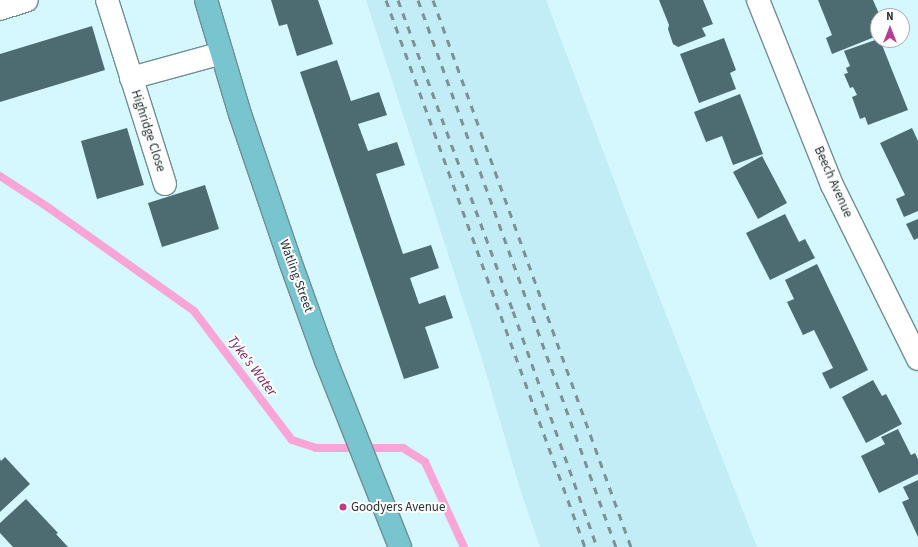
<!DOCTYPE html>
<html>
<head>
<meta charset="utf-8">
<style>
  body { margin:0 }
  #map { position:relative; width:918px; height:547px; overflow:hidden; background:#d5f7fe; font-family:"Source Sans 3",sans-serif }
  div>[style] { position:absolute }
  .built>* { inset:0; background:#c2edf6 }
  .stream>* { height:8px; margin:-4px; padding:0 4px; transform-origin:4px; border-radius:4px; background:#f9a5d8 }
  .building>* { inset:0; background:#4d6c72 }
  .roads { filter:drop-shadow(1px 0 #6f8f95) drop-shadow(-1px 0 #6f8f95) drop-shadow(0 1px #6f8f95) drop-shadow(0 -1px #6f8f95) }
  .street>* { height:22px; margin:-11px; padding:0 11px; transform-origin:11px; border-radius:11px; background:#fff }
  .primary>* { height:22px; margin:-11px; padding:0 11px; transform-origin:11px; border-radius:11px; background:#78c4cf }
  .rail>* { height:3px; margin-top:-1.5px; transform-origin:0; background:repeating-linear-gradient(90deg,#7a9196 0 7px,transparent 0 14px) }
  .dots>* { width:11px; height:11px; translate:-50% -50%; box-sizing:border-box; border:2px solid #fff; border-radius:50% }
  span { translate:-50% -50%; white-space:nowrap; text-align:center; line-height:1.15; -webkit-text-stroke:4px #fff; paint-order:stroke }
  .street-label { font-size:13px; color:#253235 }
  .poi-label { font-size:13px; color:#253235 }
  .left { translate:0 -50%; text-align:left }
  .water-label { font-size:14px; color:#78195b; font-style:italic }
  .north { position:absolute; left:870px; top:8px; width:40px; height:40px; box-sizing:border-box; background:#fff; border:1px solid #a8adae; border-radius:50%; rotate:0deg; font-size:11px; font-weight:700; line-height:16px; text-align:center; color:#253235 }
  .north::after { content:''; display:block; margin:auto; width:14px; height:18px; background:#b73d8f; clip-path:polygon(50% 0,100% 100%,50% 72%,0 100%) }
</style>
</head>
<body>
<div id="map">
  <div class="built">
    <div style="clip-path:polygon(366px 0,546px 0,631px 225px,757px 547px,540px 547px,520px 489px,481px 356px)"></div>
  </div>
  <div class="stream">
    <div style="left:0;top:176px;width:59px;rotate:33.1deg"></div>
    <div style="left:49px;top:208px;width:178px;rotate:35.4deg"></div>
    <div style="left:194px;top:311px;width:162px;rotate:52.8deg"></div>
    <div style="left:292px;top:440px;width:25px;rotate:18deg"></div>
    <div style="left:316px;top:448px;width:87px"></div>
    <div style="left:403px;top:448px;width:26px;rotate:32deg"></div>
    <div style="left:425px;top:462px;width:94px;rotate:65.4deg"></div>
  </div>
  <div class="building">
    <div style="clip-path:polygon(271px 0,318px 0,333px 44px,297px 56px,287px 24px,279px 26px)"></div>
    <div style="clip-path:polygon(659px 0,703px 0,713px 24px,702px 28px,706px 36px,678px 47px,673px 44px,668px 29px,669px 25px)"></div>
    <div style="clip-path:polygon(818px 0,873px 0,880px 16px,871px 21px,877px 36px,832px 54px,826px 38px,832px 35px)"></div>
    <div style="clip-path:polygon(92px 26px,105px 70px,0 102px,0 54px)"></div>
    <div style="clip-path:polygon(724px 38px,736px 70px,730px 73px,736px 89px,699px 103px,680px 54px)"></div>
    <div style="clip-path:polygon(878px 39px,880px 40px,908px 110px,868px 125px,865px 117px,860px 119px,852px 97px,857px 95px,853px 87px,850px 88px,844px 74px,848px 73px,846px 68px,850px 66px,844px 51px)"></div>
    <div style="clip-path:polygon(337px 60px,351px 101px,379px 92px,387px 115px,358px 124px,368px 151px,397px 142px,405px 165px,376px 174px,403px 254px,431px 245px,439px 268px,410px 278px,419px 304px,445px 295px,453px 318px,425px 327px,439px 368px,404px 379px,300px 72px)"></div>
    <div style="clip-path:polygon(740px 94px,763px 154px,733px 165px,722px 136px,706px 142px,694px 112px)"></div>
    <div style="clip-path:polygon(127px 128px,144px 185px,97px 199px,81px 141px)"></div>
    <div style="clip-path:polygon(912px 128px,918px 141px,918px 211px,904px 217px,896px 199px,905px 195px,880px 143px)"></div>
    <div style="clip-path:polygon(762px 156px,787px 203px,758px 219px,733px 172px)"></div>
    <div style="clip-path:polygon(205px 185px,219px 229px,162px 247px,148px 203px)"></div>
    <div style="clip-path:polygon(785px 214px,799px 242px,805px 239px,815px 258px,770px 280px,746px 233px)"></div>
    <div style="clip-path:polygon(918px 219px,918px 238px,914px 240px,906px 224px)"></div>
    <div style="clip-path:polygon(817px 264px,868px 370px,830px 389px,822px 373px,833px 368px,814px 330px,803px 335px,787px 302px,794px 299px,785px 280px)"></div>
    <div style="clip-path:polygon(873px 380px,882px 396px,886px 394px,902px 424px,866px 443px,842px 397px)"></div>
    <div style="clip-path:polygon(898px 429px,911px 455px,915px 453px,918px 459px,918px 474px,879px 493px,861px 456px,885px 444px,881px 437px)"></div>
    <div style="clip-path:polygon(5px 457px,30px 484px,0 512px,0 459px,1px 461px)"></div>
    <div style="clip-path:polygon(918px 480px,918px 537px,902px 502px,909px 499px,903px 487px)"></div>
    <div style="clip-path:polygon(26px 499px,58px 533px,56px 534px,68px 547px,13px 547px,0 533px,0 523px)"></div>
  </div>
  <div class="roads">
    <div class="street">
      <div style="left:107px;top:0;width:193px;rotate:72.5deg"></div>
      <div style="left:758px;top:0;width:199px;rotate:68.2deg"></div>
      <div style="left:832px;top:185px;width:194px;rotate:63.7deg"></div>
      <div style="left:0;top:9px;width:28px;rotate:-18deg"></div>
      <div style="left:131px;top:78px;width:94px;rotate:-15.4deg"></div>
    </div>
    <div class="primary">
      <div style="left:206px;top:0;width:119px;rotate:73.4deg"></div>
      <div style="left:240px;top:114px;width:155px;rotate:71.2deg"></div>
      <div style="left:290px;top:261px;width:106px;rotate:70.2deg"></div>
      <div style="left:326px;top:361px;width:200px;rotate:68.3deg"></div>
    </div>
  </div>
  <div class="rail">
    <div style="left:386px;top:0;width:582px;rotate:70.01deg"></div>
    <div style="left:398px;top:0;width:332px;rotate:69.7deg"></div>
    <div style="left:513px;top:311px;width:251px;rotate:70.4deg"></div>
    <div style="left:418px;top:0;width:582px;rotate:70.1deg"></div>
    <div style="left:433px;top:0;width:582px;rotate:70.1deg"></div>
  </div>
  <div class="dots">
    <div style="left:343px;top:507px;background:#b73d8f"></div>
  </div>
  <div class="street-label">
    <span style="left:148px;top:131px;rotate:72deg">Highridge Close</span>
    <span style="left:833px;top:182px;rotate:66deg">Beech Avenue</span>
    <span style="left:296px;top:276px;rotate:70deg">Watling Street</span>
  </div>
  <div class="poi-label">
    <span class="left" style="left:351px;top:507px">Goodyers Avenue</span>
  </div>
  <div class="water-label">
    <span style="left:252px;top:366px;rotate:53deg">Tyke's Water</span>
  </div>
  <div class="north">N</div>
</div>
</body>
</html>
